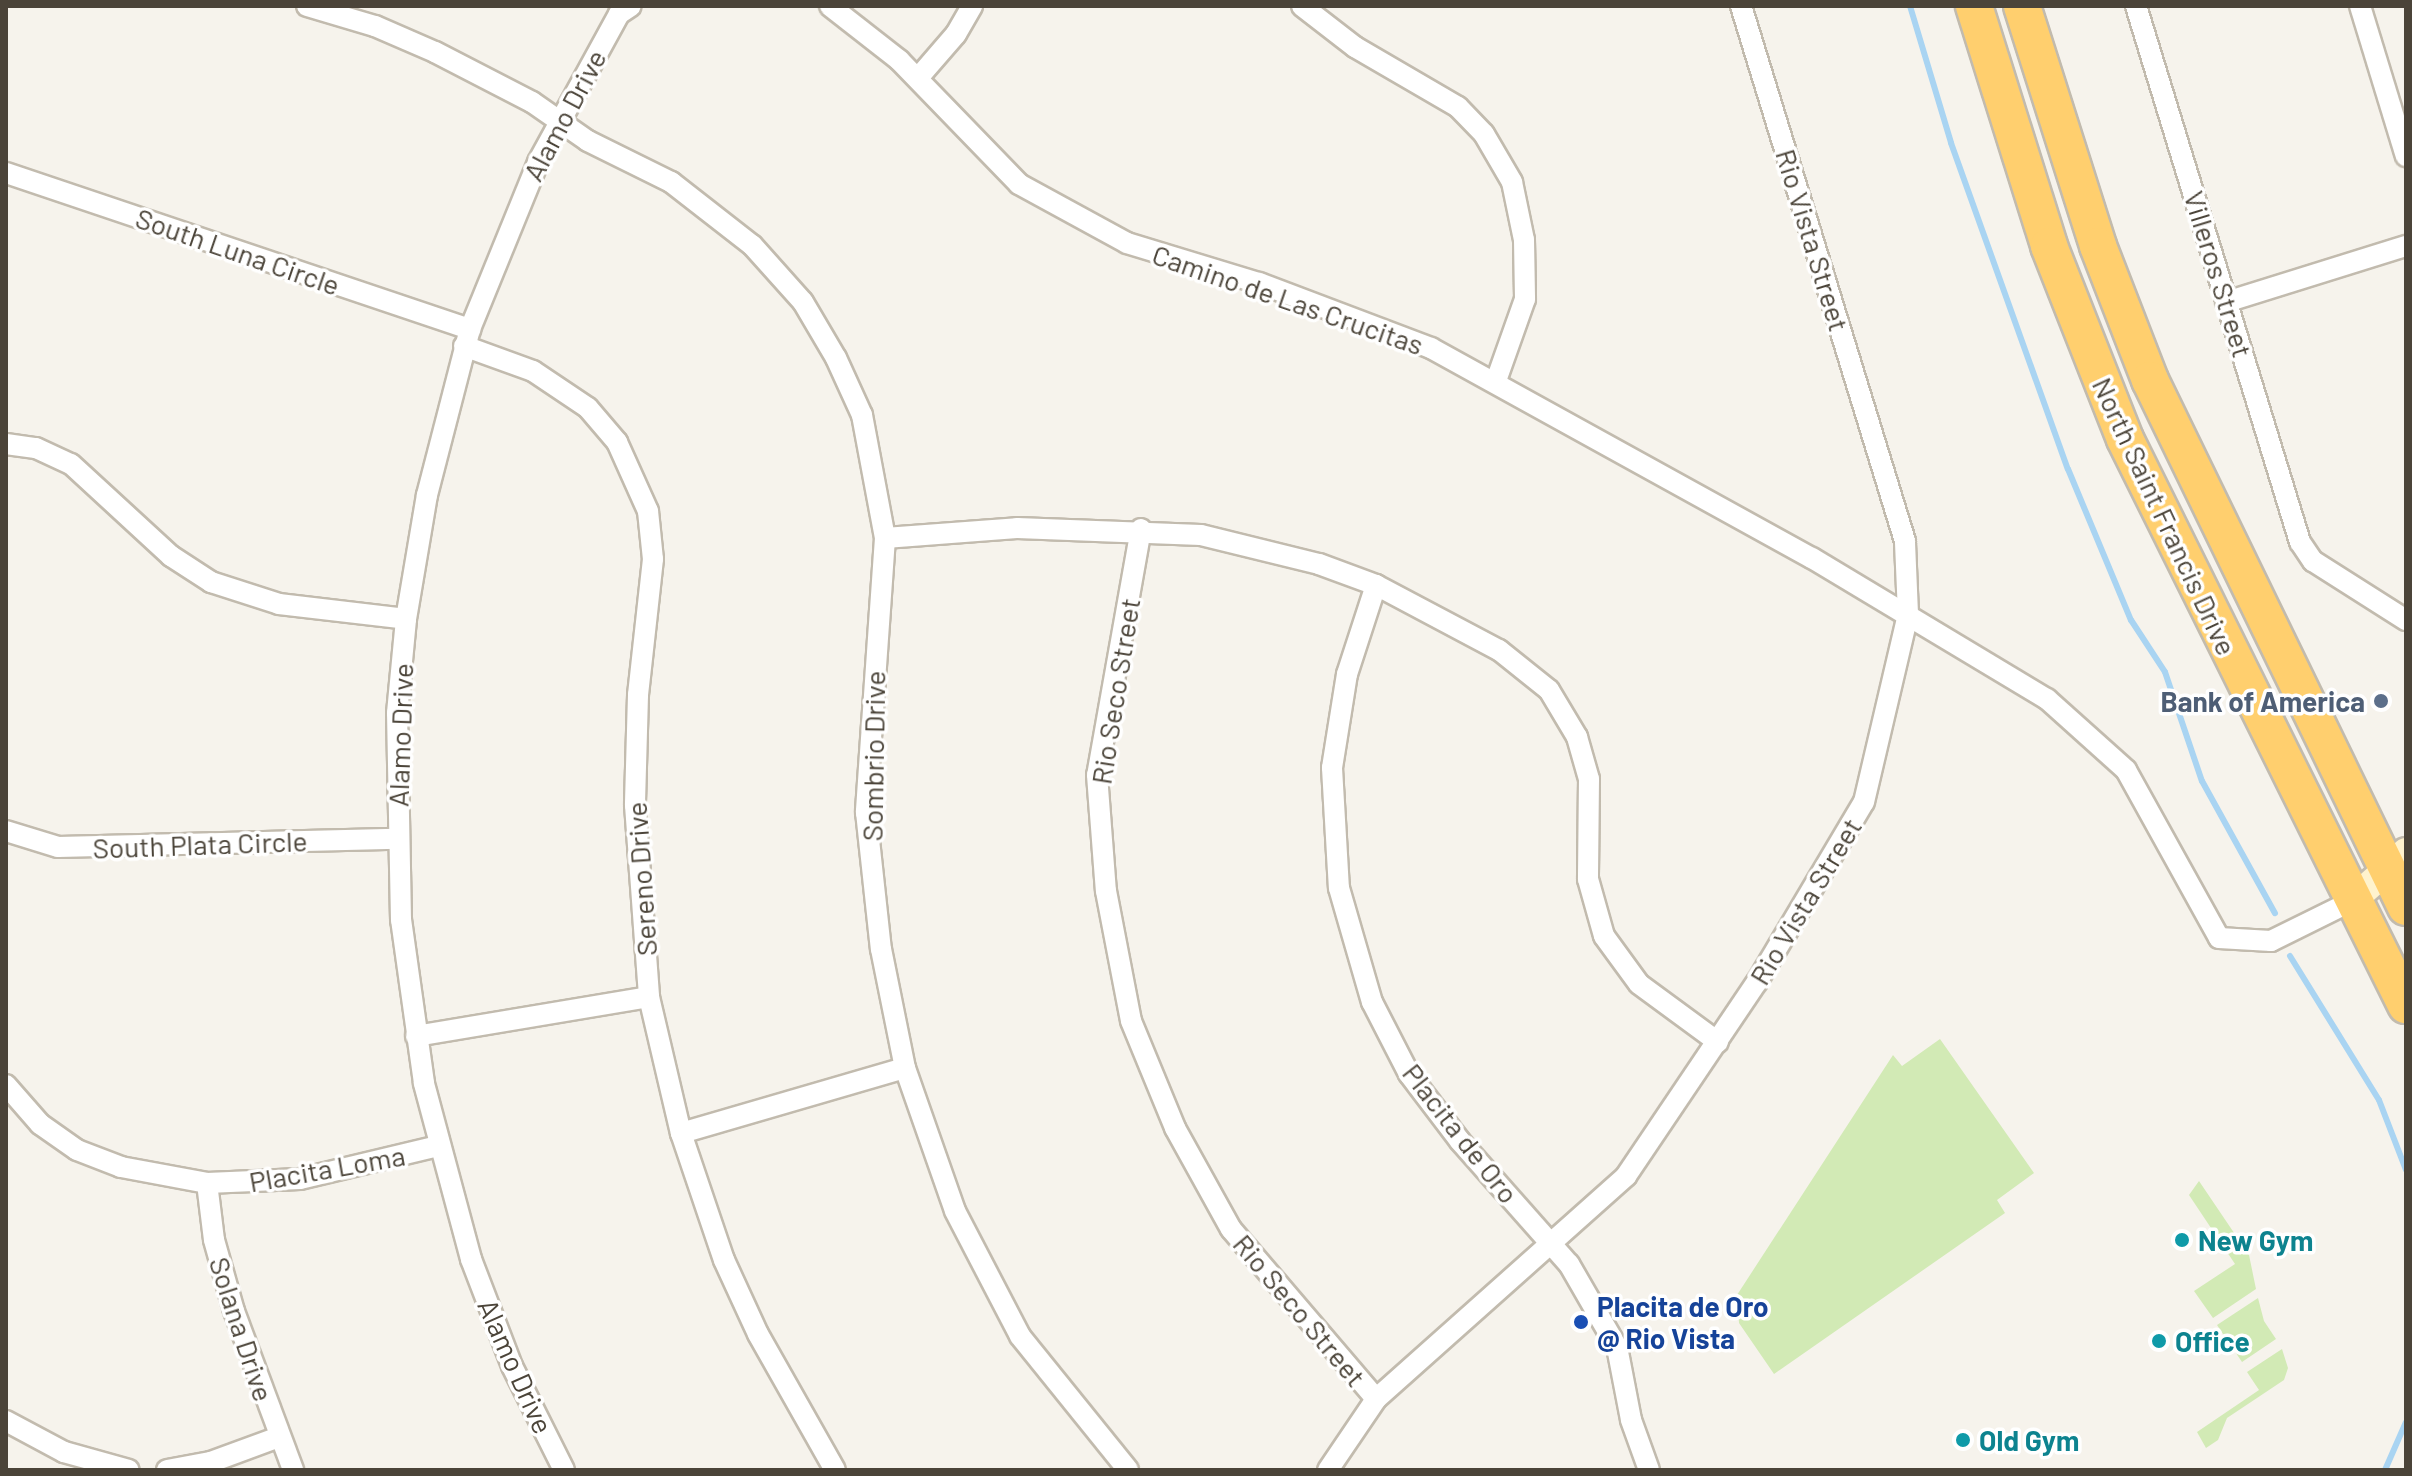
<!DOCTYPE html>
<html>
<head>
<meta charset="utf-8">
<style>
  body { margin:0 }
  #map { position:relative; width:2412px; height:1476px; overflow:hidden; background:#f6f3ec; font-family:Barlow,sans-serif }
  div>[style] { position:absolute }
  .green>* { inset:0; background:#d2eab5 }
  .stream>* { height:6px; margin:-3px; padding:0 3px; transform-origin:3px; border-radius:3px; background:#a9d4f2 }
  .roads { filter:drop-shadow(2px 0 #c2bbae) drop-shadow(-2px 0 #c2bbae) drop-shadow(0 2px #c2bbae) drop-shadow(0 -2px #c2bbae) }
  .street>* { height:20px; margin:-10px; padding:0 10px; transform-origin:10px; border-radius:10px; background:#fff }
  .secondary>* { height:28px; margin:-14px; padding:0 14px; transform-origin:14px; border-radius:14px; background:#fff3cd }
  .highway>* { height:36px; margin:-18px; padding:0 18px; transform-origin:18px; border-radius:18px; background:#ffcf6e }
  .dots>* { width:22px; height:22px; translate:-50% -50%; box-sizing:border-box; border:4px solid #fff; border-radius:50% }
  span { translate:-50% -50%; white-space:nowrap; text-align:center; line-height:1.15; -webkit-text-stroke:7px #fff; paint-order:stroke }
  .street-label { font-size:28px; color:#4b4439 }
  .service-label { font-size:28px; color:#4e5e75; font-weight:700 }
  .right { translate:-100% -50%; text-align:right }
  .culture-label { font-size:28px; color:#0d838f; font-weight:700 }
  .left { translate:0 -50%; text-align:left }
  .transit-label { font-size:28px; color:#164399; font-weight:700 }
  .frame { position:absolute; inset:0; border:8px solid #4b4439; pointer-events:none }
</style>
</head>
<body>
<div id="map">
  <div class="green">
    <div style="clip-path:polygon(1940px 1039px,2034px 1173px,1997px 1200px,2005px 1213px,1774px 1374px,1739px 1323px,1737px 1295px,1893px 1055px,1902px 1066px)"></div>
    <div style="clip-path:polygon(2199px 1181px,2249px 1255px,2256px 1289px,2213px 1318px,2194px 1291px,2235px 1264px,2189px 1195px)"></div>
    <div style="clip-path:polygon(2258px 1298px,2264px 1321px,2276px 1339px,2242px 1362px,2217px 1325px)"></div>
    <div style="clip-path:polygon(2282px 1349px,2288px 1368px,2284px 1380px,2227px 1418px,2218px 1440px,2206px 1448px,2197px 1432px,2259px 1390px,2247px 1372px)"></div>
  </div>
  <div class="stream">
    <div style="left:1910px;top:6px;width:143px;rotate:73.3deg"></div>
    <div style="left:1951px;top:143px;width:346px;rotate:70.3deg"></div>
    <div style="left:2068px;top:469px;width:164px;rotate:67.4deg"></div>
    <div style="left:2131px;top:620px;width:62px;rotate:56.8deg"></div>
    <div style="left:2165px;top:672px;width:115px;rotate:71.3deg"></div>
    <div style="left:2202px;top:781px;width:151px;rotate:61.1deg"></div>
    <div style="left:2290px;top:956px;width:169px;rotate:58.3deg"></div>
    <div style="left:2379px;top:1100px;width:75px;rotate:68.9deg"></div>
    <div style="left:2385px;top:1470px;width:52px;rotate:-66.4deg"></div>
  </div>
  <div class="roads">
    <div class="street">
      <div style="left:307px;top:6px;width:71px;rotate:16.4deg"></div>
      <div style="left:375px;top:26px;width:65px;rotate:23.4deg"></div>
      <div style="left:435px;top:52px;width:109px;rotate:27.3deg"></div>
      <div style="left:532px;top:102px;width:68px;rotate:34.9deg"></div>
      <div style="left:588px;top:141px;width:93px;rotate:26.3deg"></div>
      <div style="left:671px;top:182px;width:103px;rotate:37.9deg"></div>
      <div style="left:752px;top:245px;width:76px;rotate:48.2deg"></div>
      <div style="left:803px;top:302px;width:65px;rotate:59.5deg"></div>
      <div style="left:836px;top:358px;width:63px;rotate:65.5deg"></div>
      <div style="left:862px;top:415px;width:125px;rotate:79.4deg"></div>
      <div style="left:885px;top:538px;width:275px;rotate:94deg"></div>
      <div style="left:866px;top:812px;width:138px;rotate:83.8deg"></div>
      <div style="left:881px;top:949px;width:121px;rotate:78.6deg"></div>
      <div style="left:905px;top:1068px;width:151px;rotate:70.7deg"></div>
      <div style="left:955px;top:1211px;width:141px;rotate:62.5deg"></div>
      <div style="left:1020px;top:1336px;width:172px;rotate:51.1deg"></div>
      <div style="left:830px;top:6px;width:88px;rotate:38deg"></div>
      <div style="left:899px;top:60px;width:173px;rotate:45.9deg"></div>
      <div style="left:1019px;top:184px;width:123px;rotate:28.6deg"></div>
      <div style="left:1127px;top:243px;width:138px;rotate:16.9deg"></div>
      <div style="left:1259px;top:283px;width:184px;rotate:20.7deg"></div>
      <div style="left:1431px;top:348px;width:435px;rotate:28.9deg"></div>
      <div style="left:1812px;top:558px;width:274px;rotate:31deg"></div>
      <div style="left:2047px;top:699px;width:106px;rotate:41.9deg"></div>
      <div style="left:2126px;top:770px;width:192px;rotate:61deg"></div>
      <div style="left:2219px;top:938px;width:52px;rotate:3.3deg"></div>
      <div style="left:2271px;top:941px;width:90px;rotate:-26.3deg"></div>
      <div style="left:1302px;top:6px;width:67px;rotate:37.7deg"></div>
      <div style="left:1355px;top:47px;width:119px;rotate:30.2deg"></div>
      <div style="left:1458px;top:107px;width:37px;rotate:46deg"></div>
      <div style="left:1484px;top:134px;width:56px;rotate:59.7deg"></div>
      <div style="left:1512px;top:182px;width:59px;rotate:78.3deg"></div>
      <div style="left:1524px;top:240px;width:59px;rotate:89deg"></div>
      <div style="left:1525px;top:299px;width:87px;rotate:109.5deg"></div>
      <div style="left:2136px;top:6px;width:561px;rotate:72.99deg"></div>
      <div style="left:2300px;top:542px;width:23px;rotate:56deg"></div>
      <div style="left:2313px;top:561px;width:110px;rotate:32.4deg"></div>
      <div style="left:2360px;top:6px;width:157px;rotate:73deg"></div>
      <div style="left:918px;top:78px;width:58px;rotate:-49.2deg"></div>
      <div style="left:956px;top:34px;width:32px;rotate:-60deg"></div>
      <div style="left:6px;top:173px;width:490px;rotate:18.6deg"></div>
      <div style="left:2226px;top:302px;width:189px;rotate:-17.3deg"></div>
      <div style="left:464px;top:346px;width:73px;rotate:19.9deg"></div>
      <div style="left:533px;top:371px;width:66px;rotate:33.9deg"></div>
      <div style="left:588px;top:408px;width:45px;rotate:49.5deg"></div>
      <div style="left:617px;top:442px;width:76px;rotate:65.8deg"></div>
      <div style="left:648px;top:511px;width:48px;rotate:84.1deg"></div>
      <div style="left:653px;top:559px;width:137px;rotate:96.3deg"></div>
      <div style="left:638px;top:695px;width:110px;rotate:91.6deg"></div>
      <div style="left:635px;top:805px;width:193px;rotate:85.8deg"></div>
      <div style="left:649px;top:997px;width:140px;rotate:76.8deg"></div>
      <div style="left:681px;top:1133px;width:134px;rotate:71.3deg"></div>
      <div style="left:724px;top:1260px;width:81px;rotate:65.3deg"></div>
      <div style="left:758px;top:1334px;width:156px;rotate:60.5deg"></div>
      <div style="left:6px;top:444px;width:30px;rotate:8deg"></div>
      <div style="left:36px;top:448px;width:38px;rotate:25deg"></div>
      <div style="left:71px;top:464px;width:136px;rotate:42.6deg"></div>
      <div style="left:171px;top:556px;width:48px;rotate:33deg"></div>
      <div style="left:211px;top:582px;width:71px;rotate:17.9deg"></div>
      <div style="left:279px;top:604px;width:128px;rotate:6.7deg"></div>
      <div style="left:1141px;top:529px;width:250px;rotate:100.1deg"></div>
      <div style="left:1097px;top:775px;width:116px;rotate:85.6deg"></div>
      <div style="left:1106px;top:891px;width:132px;rotate:79.1deg"></div>
      <div style="left:1131px;top:1021px;width:116px;rotate:67.6deg"></div>
      <div style="left:1175px;top:1128px;width:115px;rotate:61deg"></div>
      <div style="left:1231px;top:1229px;width:223px;rotate:49.5deg"></div>
      <div style="left:885px;top:538px;width:132px;rotate:-4.3deg"></div>
      <div style="left:1017px;top:528px;width:184px;rotate:2.2deg"></div>
      <div style="left:1201px;top:535px;width:122px;rotate:13.8deg"></div>
      <div style="left:1319px;top:564px;width:61px;rotate:20.2deg"></div>
      <div style="left:1376px;top:585px;width:139px;rotate:27.9deg"></div>
      <div style="left:1499px;top:650px;width:64px;rotate:38.7deg"></div>
      <div style="left:1549px;top:690px;width:55px;rotate:59.2deg"></div>
      <div style="left:1577px;top:737px;width:44px;rotate:74.1deg"></div>
      <div style="left:1589px;top:779px;width:100px;rotate:90.6deg"></div>
      <div style="left:1588px;top:879px;width:59px;rotate:74.3deg"></div>
      <div style="left:1604px;top:936px;width:59px;rotate:53.9deg"></div>
      <div style="left:1639px;top:984px;width:98px;rotate:36.3deg"></div>
      <div style="left:1376px;top:585px;width:94px;rotate:108deg"></div>
      <div style="left:1347px;top:674px;width:95px;rotate:99.1deg"></div>
      <div style="left:1332px;top:768px;width:120px;rotate:86.7deg"></div>
      <div style="left:1339px;top:888px;width:119px;rotate:73.9deg"></div>
      <div style="left:1372px;top:1002px;width:81px;rotate:62.8deg"></div>
      <div style="left:1409px;top:1074px;width:84px;rotate:52.7deg"></div>
      <div style="left:1460px;top:1141px;width:164px;rotate:48.5deg"></div>
      <div style="left:1569px;top:1264px;width:96px;rotate:60deg"></div>
      <div style="left:1617px;top:1347px;width:74px;rotate:79.1deg"></div>
      <div style="left:1631px;top:1420px;width:53px;rotate:70.2deg"></div>
      <div style="left:6px;top:831px;width:54px;rotate:17.1deg"></div>
      <div style="left:58px;top:847px;width:339px;rotate:-1.4deg"></div>
      <div style="left:416px;top:1036px;width:236px;rotate:-9.5deg"></div>
      <div style="left:6px;top:1085px;width:52px;rotate:48.9deg"></div>
      <div style="left:40px;top:1124px;width:45px;rotate:35.1deg"></div>
      <div style="left:77px;top:1150px;width:47px;rotate:21.1deg"></div>
      <div style="left:121px;top:1167px;width:87px;rotate:10.5deg"></div>
      <div style="left:207px;top:1183px;width:93px;rotate:-2.5deg"></div>
      <div style="left:300px;top:1179px;width:142px;rotate:-13.4deg"></div>
      <div style="left:681px;top:1133px;width:233px;rotate:-16.2deg"></div>
      <div style="left:207px;top:1183px;width:57px;rotate:83deg"></div>
      <div style="left:214px;top:1240px;width:74px;rotate:74.3deg"></div>
      <div style="left:234px;top:1311px;width:170px;rotate:69.6deg"></div>
      <div style="left:6px;top:1421px;width:66px;rotate:28.1deg"></div>
      <div style="left:64px;top:1452px;width:67px;rotate:15.5deg"></div>
      <div style="left:167px;top:1470px;width:45px;rotate:-10.3deg"></div>
      <div style="left:211px;top:1462px;width:72px;rotate:-20.2deg"></div>
      <div style="left:564px;top:1470px;width:116px;rotate:-116.6deg"></div>
      <div style="left:512px;top:1366px;width:115px;rotate:-111deg"></div>
      <div style="left:471px;top:1259px;width:182px;rotate:-105deg"></div>
      <div style="left:424px;top:1083px;width:165px;rotate:-98deg"></div>
      <div style="left:401px;top:920px;width:207px;rotate:-91.1deg"></div>
      <div style="left:397px;top:713px;width:94px;rotate:-84.5deg"></div>
      <div style="left:406px;top:619px;width:126px;rotate:-80.4deg"></div>
      <div style="left:427px;top:495px;width:171px;rotate:-75.5deg"></div>
      <div style="left:470px;top:329px;width:180px;rotate:-67.8deg"></div>
      <div style="left:538px;top:162px;width:169px;rotate:-61.3deg"></div>
      <div style="left:619px;top:14px;width:14px;rotate:-34deg"></div>
      <div style="left:1328px;top:1470px;width:86px;rotate:-55.9deg"></div>
      <div style="left:1376px;top:1399px;width:335px;rotate:-41.7deg"></div>
      <div style="left:1626px;top:1176px;width:234px;rotate:-56deg"></div>
      <div style="left:1757px;top:982px;width:209px;rotate:-59.3deg"></div>
      <div style="left:1864px;top:802px;width:193px;rotate:-76.8deg"></div>
      <div style="left:1908px;top:614px;width:73px;rotate:-92.4deg"></div>
      <div style="left:1905px;top:541px;width:560px;rotate:-107.04deg"></div>
    </div>
    <div class="secondary">
      <div style="left:2352px;top:901px;width:73px;rotate:-42.2deg"></div>
    </div>
    <div class="highway">
      <div style="left:1974px;top:6px;width:251px;rotate:72.6deg"></div>
      <div style="left:2049px;top:246px;width:207px;rotate:68.5deg"></div>
      <div style="left:2125px;top:439px;width:632px;rotate:63.6deg"></div>
      <div style="left:2022px;top:6px;width:252px;rotate:72.4deg"></div>
      <div style="left:2098px;top:246px;width:144px;rotate:68.8deg"></div>
      <div style="left:2150px;top:380px;width:586px;rotate:64.09deg"></div>
    </div>
  </div>
  <div class="dots">
    <div style="left:2381px;top:701px;background:#5c6f8a"></div>
    <div style="left:2182px;top:1240px;background:#0f9aa8"></div>
    <div style="left:1581px;top:1322px;background:#1a4fb4"></div>
    <div style="left:2159px;top:1341px;background:#0f9aa8"></div>
    <div style="left:1963px;top:1440px;background:#0f9aa8"></div>
  </div>
  <div class="street-label">
    <span style="left:564px;top:115px;rotate:-62deg">Alamo Drive</span>
    <span style="left:1813px;top:240px;rotate:73deg">Rio Vista Street</span>
    <span style="left:238px;top:251px;rotate:19deg">South Luna Circle</span>
    <span style="left:2219px;top:274px;rotate:73deg">Villeros Street</span>
    <span style="left:1288px;top:299px;rotate:19deg">Camino de Las Crucitas</span>
    <span style="left:2165px;top:516px;rotate:65deg">North Saint Francis Drive</span>
    <span style="left:1115px;top:691px;rotate:-81deg">Rio Seco Street</span>
    <span style="left:400px;top:735px;rotate:-88deg">Alamo Drive</span>
    <span style="left:873px;top:756px;rotate:-89deg">Sombrio Drive</span>
    <span style="left:200px;top:844px;rotate:-2deg">South Plata Circle</span>
    <span style="left:641px;top:879px;rotate:-94deg">Sereno Drive</span>
    <span style="left:1805px;top:901px;rotate:-59deg">Rio Vista Street</span>
    <span style="left:1461px;top:1133px;rotate:52deg">Placita de Oro</span>
    <span style="left:327px;top:1168px;rotate:-10deg">Placita Loma</span>
    <span style="left:1300px;top:1310px;rotate:50deg">Rio Seco Street</span>
    <span style="left:242px;top:1329px;rotate:72deg">Solana Drive</span>
    <span style="left:516px;top:1366px;rotate:66deg">Alamo Drive</span>
  </div>
  <div class="service-label">
    <span class="right" style="left:2365px;top:701px">Bank of America</span>
  </div>
  <div class="culture-label">
    <span class="left" style="left:2198px;top:1240px">New Gym</span>
    <span class="left" style="left:2175px;top:1341px">Office</span>
    <span class="left" style="left:1979px;top:1440px">Old Gym</span>
  </div>
  <div class="transit-label">
    <span class="left" style="left:1597px;top:1322px">Placita de Oro<br>@ Rio Vista</span>
  </div>
  <div class="frame"></div>
</div>
</body>
</html>
